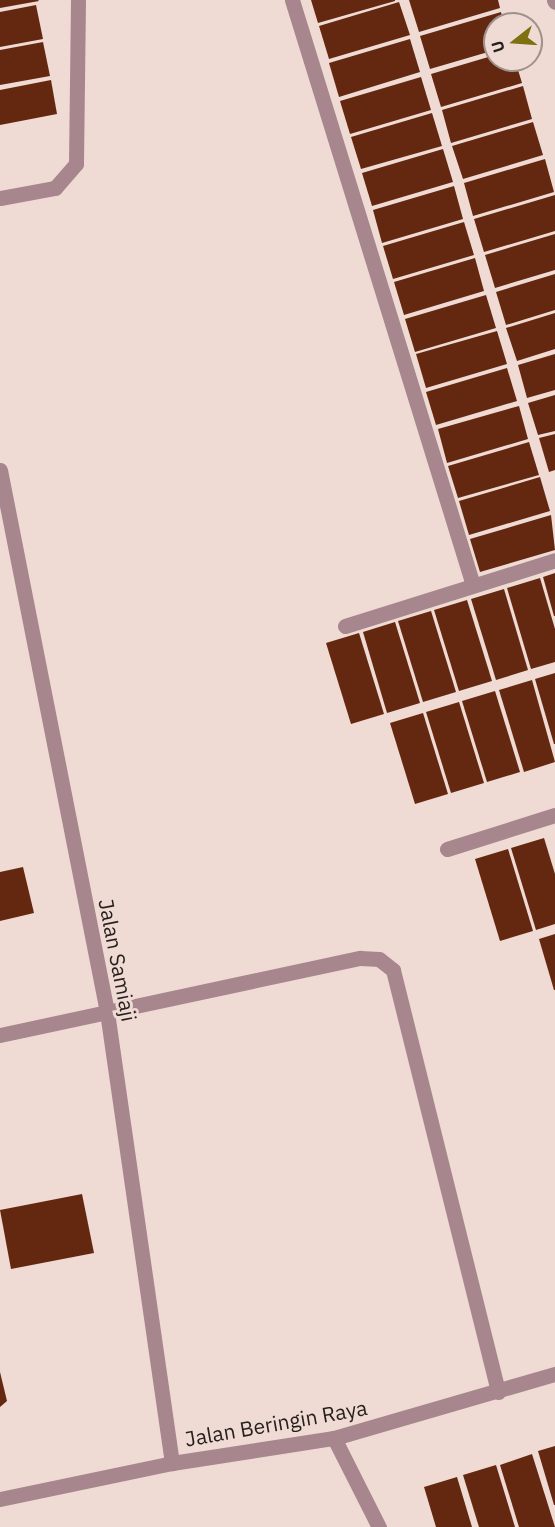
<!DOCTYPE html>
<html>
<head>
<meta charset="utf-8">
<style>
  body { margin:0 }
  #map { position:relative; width:555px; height:1527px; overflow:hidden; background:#efdbd4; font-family:"IBM Plex Sans",sans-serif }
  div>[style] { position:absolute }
  .building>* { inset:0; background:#642811 }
  .minor>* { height:15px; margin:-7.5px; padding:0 7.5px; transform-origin:7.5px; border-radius:7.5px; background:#a7868e }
  .tertiary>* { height:15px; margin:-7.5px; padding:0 7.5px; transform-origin:7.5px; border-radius:7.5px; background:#a7868e }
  span { translate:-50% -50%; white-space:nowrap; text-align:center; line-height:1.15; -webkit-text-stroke:6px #efdbd4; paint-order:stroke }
  .street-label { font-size:21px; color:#261f1d }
  .north { position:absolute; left:483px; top:12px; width:60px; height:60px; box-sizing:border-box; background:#efdbd4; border:2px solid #9f908b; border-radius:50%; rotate:253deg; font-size:16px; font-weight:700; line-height:24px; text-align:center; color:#261f1d }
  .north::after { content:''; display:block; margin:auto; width:21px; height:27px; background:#7d7111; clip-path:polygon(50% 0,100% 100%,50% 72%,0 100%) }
</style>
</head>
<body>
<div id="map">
  <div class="building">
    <div style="clip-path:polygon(0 0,38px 0,39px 1px,0 8px)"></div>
    <div style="clip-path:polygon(311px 0,395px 0,395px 1px,318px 23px)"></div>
    <div style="clip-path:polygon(409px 0,498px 0,500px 8px,419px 32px)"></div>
    <div style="clip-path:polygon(399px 2px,410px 35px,329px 59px,319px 26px)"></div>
    <div style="clip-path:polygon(36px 5px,43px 39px,0 47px,0 12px)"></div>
    <div style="clip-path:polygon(501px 12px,504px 24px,495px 24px,495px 50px,430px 69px,420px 36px)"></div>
    <div style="clip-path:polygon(410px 39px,420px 72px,339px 97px,329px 63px)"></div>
    <div style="clip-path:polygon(43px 42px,50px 76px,0 85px,0 50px)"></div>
    <div style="clip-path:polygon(495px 55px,495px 60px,515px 60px,522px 83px,441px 107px,431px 74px)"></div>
    <div style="clip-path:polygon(421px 77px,431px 110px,350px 134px,340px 101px)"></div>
    <div style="clip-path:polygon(51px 80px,57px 114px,0 125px,0 90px)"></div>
    <div style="clip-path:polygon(523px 86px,532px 119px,451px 143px,442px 110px)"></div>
    <div style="clip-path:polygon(432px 113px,442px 146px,361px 169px,351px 137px)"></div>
    <div style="clip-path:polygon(533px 122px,543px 155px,463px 179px,452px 146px)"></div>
    <div style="clip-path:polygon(443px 149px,453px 182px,372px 206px,362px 173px)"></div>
    <div style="clip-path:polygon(545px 159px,554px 192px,473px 216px,464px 183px)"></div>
    <div style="clip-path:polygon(454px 186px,463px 219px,382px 243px,373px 210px)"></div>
    <div style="clip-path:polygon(555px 195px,555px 231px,484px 252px,474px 219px)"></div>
    <div style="clip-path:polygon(464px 222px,474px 255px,393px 279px,383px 246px)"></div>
    <div style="clip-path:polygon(555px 234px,555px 270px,495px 288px,485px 255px)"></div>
    <div style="clip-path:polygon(475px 258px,484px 291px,404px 315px,394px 282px)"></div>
    <div style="clip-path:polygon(555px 274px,555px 310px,506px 325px,496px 292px)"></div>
    <div style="clip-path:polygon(486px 295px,496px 328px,415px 352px,405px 319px)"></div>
    <div style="clip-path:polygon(555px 313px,555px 349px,517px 361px,506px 328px)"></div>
    <div style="clip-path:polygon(497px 331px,507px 364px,426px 388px,416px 354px)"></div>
    <div style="clip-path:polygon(555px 354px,555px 390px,527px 398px,518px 365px)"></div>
    <div style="clip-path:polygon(507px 368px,517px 401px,436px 425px,426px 392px)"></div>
    <div style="clip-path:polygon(555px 395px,555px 431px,538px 435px,528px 403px)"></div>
    <div style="clip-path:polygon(519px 406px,528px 439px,447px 463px,438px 429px)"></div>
    <div style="clip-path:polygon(555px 434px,555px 470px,549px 472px,539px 438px)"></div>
    <div style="clip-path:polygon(529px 442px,539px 475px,458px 498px,448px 466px)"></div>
    <div style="clip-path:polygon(540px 477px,550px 511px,469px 535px,459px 501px)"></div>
    <div style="clip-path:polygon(551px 515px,555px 550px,480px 572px,470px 539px)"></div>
    <div style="clip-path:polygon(555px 573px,555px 616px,554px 616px,543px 577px)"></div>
    <div style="clip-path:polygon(540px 578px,555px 629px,555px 662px,531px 669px,507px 588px)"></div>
    <div style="clip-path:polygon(504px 589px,528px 670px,496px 680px,471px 599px)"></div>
    <div style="clip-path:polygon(467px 600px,492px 681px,459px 691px,434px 610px)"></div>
    <div style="clip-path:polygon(431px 611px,456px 692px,423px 702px,398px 621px)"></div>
    <div style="clip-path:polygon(395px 622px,420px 703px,387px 713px,363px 632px)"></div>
    <div style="clip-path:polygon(359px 633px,384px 714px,351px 724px,326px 643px)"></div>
    <div style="clip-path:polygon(555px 673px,555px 744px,554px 744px,535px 679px)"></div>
    <div style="clip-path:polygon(532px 680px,555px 762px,524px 772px,499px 690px)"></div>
    <div style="clip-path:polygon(495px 691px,520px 772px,487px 782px,462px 701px)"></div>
    <div style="clip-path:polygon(459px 702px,484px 783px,451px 793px,426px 712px)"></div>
    <div style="clip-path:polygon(423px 713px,448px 794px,415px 804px,390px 723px)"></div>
    <div style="clip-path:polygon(544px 838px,555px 874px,555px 924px,536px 930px,511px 848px)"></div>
    <div style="clip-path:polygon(508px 849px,533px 931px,500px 941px,475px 859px)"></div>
    <div style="clip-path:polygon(23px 867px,34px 913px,0 921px,0 872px)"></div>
    <div style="clip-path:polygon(555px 934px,555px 990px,554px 990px,539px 939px)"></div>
    <div style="clip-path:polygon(82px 1194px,94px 1253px,11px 1269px,0 1210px)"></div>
    <div style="clip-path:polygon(0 1372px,7px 1401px,0 1407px)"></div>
    <div style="clip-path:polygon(555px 1446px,555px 1505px,554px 1505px,538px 1451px)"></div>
    <div style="clip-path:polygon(532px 1454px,555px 1527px,519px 1527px,500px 1465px)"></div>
    <div style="clip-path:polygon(496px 1465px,515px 1527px,479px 1527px,463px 1475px)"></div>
    <div style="clip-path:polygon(457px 1477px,472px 1527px,436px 1527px,424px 1487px)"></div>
  </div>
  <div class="minor">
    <div style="left:292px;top:0;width:612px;rotate:72.81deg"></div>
    <div style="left:554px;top:0;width:2px;rotate:63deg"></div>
    <div style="left:0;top:198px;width:56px;rotate:-10.3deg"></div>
    <div style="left:55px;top:188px;width:32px;rotate:-49deg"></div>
    <div style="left:76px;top:164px;width:164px;rotate:-89.3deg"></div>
    <div style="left:0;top:470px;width:552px;rotate:78.83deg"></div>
    <div style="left:107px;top:1012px;width:456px;rotate:81.8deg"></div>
    <div style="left:345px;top:626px;width:220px;rotate:-17.4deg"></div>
    <div style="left:447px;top:849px;width:113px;rotate:-17.5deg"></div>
    <div style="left:0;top:1035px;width:368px;rotate:-12.1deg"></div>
    <div style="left:360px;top:958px;width:19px;rotate:3deg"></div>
    <div style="left:379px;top:959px;width:18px;rotate:38deg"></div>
    <div style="left:393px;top:970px;width:435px;rotate:76deg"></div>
    <div style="left:334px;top:1438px;width:100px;rotate:63.2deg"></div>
  </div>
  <div class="tertiary">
    <div style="left:0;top:1499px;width:176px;rotate:-11.8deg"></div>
    <div style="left:172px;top:1463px;width:164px;rotate:-8.8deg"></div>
    <div style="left:334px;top:1438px;width:230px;rotate:-16.2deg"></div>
  </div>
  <div class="street-label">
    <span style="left:118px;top:960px;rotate:79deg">Jalan Samiaji</span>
    <span style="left:276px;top:1423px;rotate:-10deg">Jalan Beringin Raya</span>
  </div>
  <div class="north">U</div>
</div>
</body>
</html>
